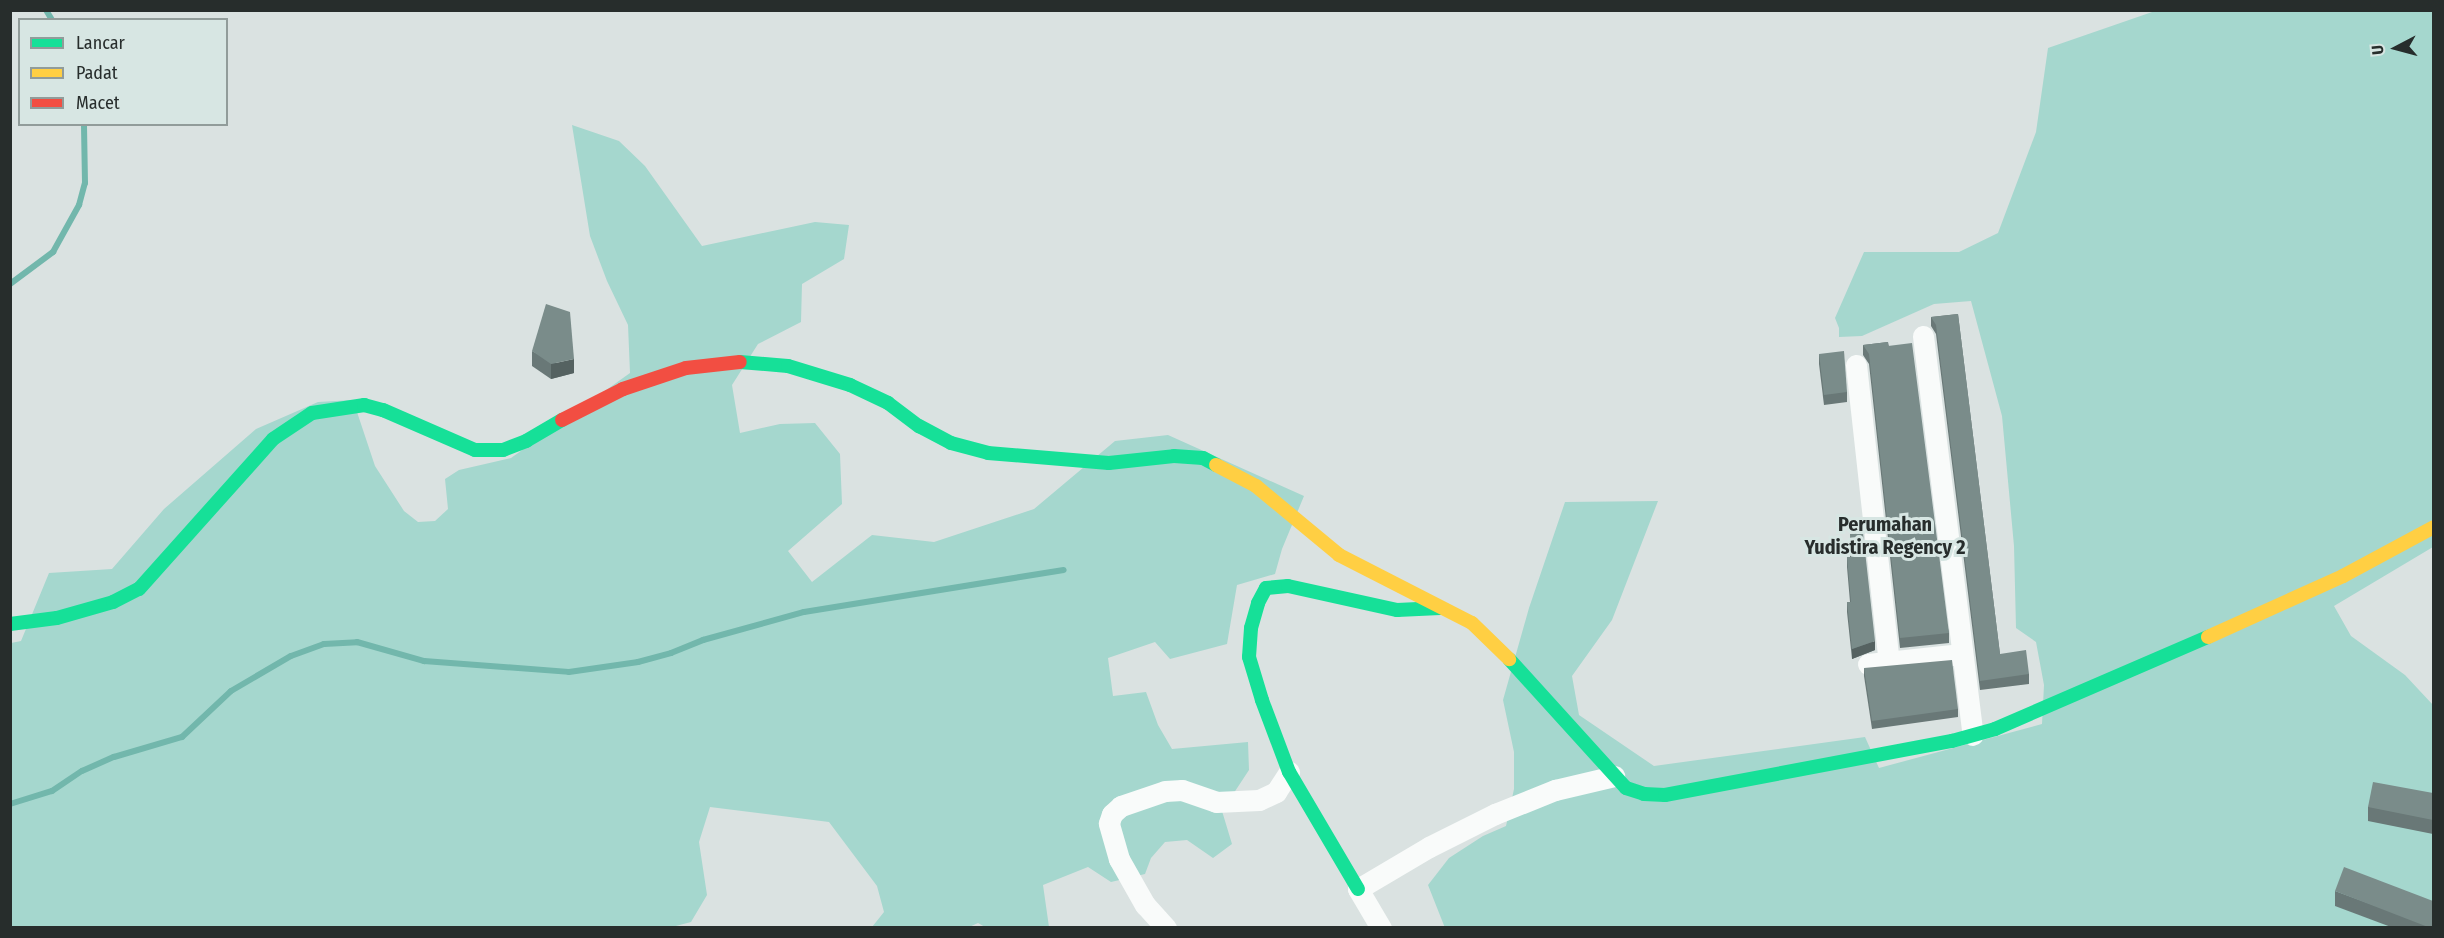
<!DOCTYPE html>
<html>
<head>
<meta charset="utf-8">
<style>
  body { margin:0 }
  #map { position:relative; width:2444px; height:938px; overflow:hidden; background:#dae2e1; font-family:"Fira Sans Condensed",sans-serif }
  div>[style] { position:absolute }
  .green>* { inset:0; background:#a5d7ce }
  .stream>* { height:6px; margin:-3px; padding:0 3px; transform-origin:3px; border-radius:3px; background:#72b7ac }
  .street>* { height:21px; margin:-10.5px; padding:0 10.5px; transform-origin:10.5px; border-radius:10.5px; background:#f9fbfa }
  .fast>* { height:14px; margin:-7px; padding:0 7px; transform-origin:7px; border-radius:7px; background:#16e098 }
  .slow>* { height:14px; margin:-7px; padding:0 7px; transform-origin:7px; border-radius:7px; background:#ffcf43 }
  .jam>* { height:14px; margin:-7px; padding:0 7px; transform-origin:7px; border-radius:7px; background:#f24e42 }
  .wall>* { inset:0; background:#697877 }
  .shaded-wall>* { inset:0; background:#556261 }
  .building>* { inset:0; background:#7a8c8a }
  span { translate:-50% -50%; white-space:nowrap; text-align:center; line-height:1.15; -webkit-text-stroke:6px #d7e6e3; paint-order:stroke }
  .neighbourhood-label { font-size:20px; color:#272d2c; font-weight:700 }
  .frame { position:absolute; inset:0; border:12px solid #272d2c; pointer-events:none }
  .legend { position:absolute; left:18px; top:18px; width:210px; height:108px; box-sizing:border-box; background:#d7e6e3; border:2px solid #919c9a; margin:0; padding:8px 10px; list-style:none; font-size:18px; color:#272d2c }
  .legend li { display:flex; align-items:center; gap:12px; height:30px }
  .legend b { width:30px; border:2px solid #919c9a }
  .north { position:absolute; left:2366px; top:18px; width:60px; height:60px; -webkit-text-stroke:4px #d7e6e3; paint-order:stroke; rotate:264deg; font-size:16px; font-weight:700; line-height:24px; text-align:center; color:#272d2c }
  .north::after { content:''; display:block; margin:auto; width:21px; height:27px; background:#272d2c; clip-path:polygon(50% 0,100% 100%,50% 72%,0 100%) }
</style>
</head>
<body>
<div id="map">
  <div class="green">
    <div style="clip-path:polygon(2155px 11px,2433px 11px,2433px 547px,2334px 606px,2351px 636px,2405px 675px,2433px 705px,2433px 927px,1445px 928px,1428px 885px,1449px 858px,1483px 836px,1506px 826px,1514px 789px,1514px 752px,1503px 700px,1529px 608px,1565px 502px,1658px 501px,1612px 620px,1572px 676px,1579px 715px,1654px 766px,1865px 737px,1879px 768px,2042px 724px,2044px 685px,2036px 642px,2016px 628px,2014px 546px,2002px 416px,1971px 301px,1934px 304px,1862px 336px,1839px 337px,1839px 328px,1835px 318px,1864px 252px,1959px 252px,1998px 233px,2036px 132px,2048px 48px)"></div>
    <div style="clip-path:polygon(572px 125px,619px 141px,645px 166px,702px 246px,815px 222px,849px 225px,844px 259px,802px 284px,801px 322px,758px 344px,732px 385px,740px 433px,780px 424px,815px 423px,840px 454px,842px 504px,788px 551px,812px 582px,872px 535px,934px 542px,1034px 509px,1115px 441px,1168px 435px,1304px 496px,1282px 549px,1275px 574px,1237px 585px,1227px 644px,1170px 659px,1155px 642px,1108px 658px,1113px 696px,1146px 692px,1158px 725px,1172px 749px,1248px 742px,1249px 770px,1222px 811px,1232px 844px,1213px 858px,1187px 840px,1165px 842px,1151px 858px,1145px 874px,1111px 882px,1088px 867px,1043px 885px,1049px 927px,985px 927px,978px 923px,967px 928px,872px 927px,884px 912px,877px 886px,829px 822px,710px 807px,699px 842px,707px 895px,691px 922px,672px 927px,11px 928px,11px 643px,21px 641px,49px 573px,112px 569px,164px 509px,256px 429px,318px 402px,353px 400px,375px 466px,404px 511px,418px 522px,435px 521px,448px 509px,445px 479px,459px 470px,511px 458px,630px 373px,628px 325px,607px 281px,590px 236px)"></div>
  </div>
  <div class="stream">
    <div style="left:46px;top:10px;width:12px;rotate:59deg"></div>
    <div style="left:10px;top:284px;width:54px;rotate:-36.7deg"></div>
    <div style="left:53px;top:252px;width:54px;rotate:-61deg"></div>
    <div style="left:79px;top:205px;width:23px;rotate:-75deg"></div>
    <div style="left:85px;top:183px;width:59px;rotate:-91deg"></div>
    <div style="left:10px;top:804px;width:44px;rotate:-17.2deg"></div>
    <div style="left:52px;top:791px;width:36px;rotate:-34deg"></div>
    <div style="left:82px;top:771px;width:35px;rotate:-24deg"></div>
    <div style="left:114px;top:757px;width:71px;rotate:-16.4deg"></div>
    <div style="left:182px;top:737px;width:67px;rotate:-43.2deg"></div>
    <div style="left:231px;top:691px;width:69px;rotate:-30.3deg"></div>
    <div style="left:291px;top:656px;width:35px;rotate:-20deg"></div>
    <div style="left:324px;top:644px;width:33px;rotate:-3deg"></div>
    <div style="left:357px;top:642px;width:70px;rotate:15.8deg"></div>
    <div style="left:424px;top:661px;width:145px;rotate:4.3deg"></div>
    <div style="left:569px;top:672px;width:70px;rotate:-8.2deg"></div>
    <div style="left:638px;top:662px;width:34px;rotate:-15deg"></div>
    <div style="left:671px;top:653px;width:35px;rotate:-22deg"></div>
    <div style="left:703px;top:640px;width:105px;rotate:-15.5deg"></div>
    <div style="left:804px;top:612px;width:263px;rotate:-9.2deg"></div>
  </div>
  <div class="street">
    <div style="left:1923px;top:336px;width:402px;rotate:82.9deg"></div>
    <div style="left:1856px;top:365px;width:299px;rotate:83.7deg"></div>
    <div style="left:1868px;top:664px;width:94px;rotate:-6.1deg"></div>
    <div style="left:1166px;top:928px;width:31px;rotate:-132deg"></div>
    <div style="left:1145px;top:905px;width:53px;rotate:-119.5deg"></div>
    <div style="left:1119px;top:859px;width:37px;rotate:-106deg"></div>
    <div style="left:1109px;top:823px;width:9px;rotate:-72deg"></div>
    <div style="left:1112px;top:814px;width:12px;rotate:-42deg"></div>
    <div style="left:1121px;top:806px;width:46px;rotate:-18.8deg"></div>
    <div style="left:1165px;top:791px;width:17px;rotate:-3deg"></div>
    <div style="left:1182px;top:790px;width:36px;rotate:19deg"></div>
    <div style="left:1216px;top:802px;width:43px;rotate:-2.7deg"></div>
    <div style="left:1259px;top:800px;width:19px;rotate:-25deg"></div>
    <div style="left:1276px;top:792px;width:24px;rotate:-57deg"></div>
    <div style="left:1381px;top:928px;width:45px;rotate:-120.5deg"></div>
    <div style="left:1358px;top:889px;width:82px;rotate:-30.6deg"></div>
    <div style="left:1429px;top:847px;width:74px;rotate:-26.6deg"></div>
    <div style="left:1495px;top:814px;width:65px;rotate:-21.8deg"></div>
    <div style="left:1555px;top:790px;width:61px;rotate:-13.3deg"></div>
  </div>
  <div class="fast">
    <div style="left:740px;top:362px;width:48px;rotate:4.8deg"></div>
    <div style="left:788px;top:366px;width:65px;rotate:17deg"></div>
    <div style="left:850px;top:385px;width:42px;rotate:25.3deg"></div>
    <div style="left:888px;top:403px;width:39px;rotate:37deg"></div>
    <div style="left:919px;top:426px;width:36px;rotate:28deg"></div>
    <div style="left:951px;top:443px;width:38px;rotate:15deg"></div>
    <div style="left:988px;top:453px;width:121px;rotate:4.7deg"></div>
    <div style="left:1109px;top:463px;width:65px;rotate:-6.1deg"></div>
    <div style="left:1174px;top:456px;width:29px;rotate:4deg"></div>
    <div style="left:1203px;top:458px;width:15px;rotate:28deg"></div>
    <div style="left:10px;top:624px;width:47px;rotate:-7.3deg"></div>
    <div style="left:57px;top:618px;width:58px;rotate:-15.9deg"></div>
    <div style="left:113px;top:602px;width:29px;rotate:-27deg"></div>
    <div style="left:139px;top:589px;width:201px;rotate:-48.2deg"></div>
    <div style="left:273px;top:439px;width:47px;rotate:-33.7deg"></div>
    <div style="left:312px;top:413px;width:53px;rotate:-8.7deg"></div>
    <div style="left:364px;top:405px;width:20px;rotate:15deg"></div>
    <div style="left:383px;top:410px;width:100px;rotate:23.5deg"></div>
    <div style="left:475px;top:450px;width:28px"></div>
    <div style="left:503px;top:450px;width:25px;rotate:-21deg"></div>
    <div style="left:526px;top:441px;width:42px;rotate:-30.3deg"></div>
    <div style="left:1509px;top:659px;width:174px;rotate:47.8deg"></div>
    <div style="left:1626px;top:788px;width:19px;rotate:18deg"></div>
    <div style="left:1644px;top:794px;width:21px;rotate:3deg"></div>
    <div style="left:1665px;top:795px;width:292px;rotate:-10.7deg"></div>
    <div style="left:1952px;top:741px;width:45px;rotate:-15.6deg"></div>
    <div style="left:1995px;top:729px;width:232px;rotate:-23.4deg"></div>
    <div style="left:1358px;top:889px;width:136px;rotate:-120.5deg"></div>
    <div style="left:1289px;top:772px;width:77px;rotate:-110.6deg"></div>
    <div style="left:1262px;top:700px;width:45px;rotate:-106.8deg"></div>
    <div style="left:1249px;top:657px;width:29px;rotate:-86deg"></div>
    <div style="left:1251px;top:628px;width:26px;rotate:-74deg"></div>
    <div style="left:1258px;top:603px;width:17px;rotate:-62deg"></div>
    <div style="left:1266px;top:588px;width:22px;rotate:-5deg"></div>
    <div style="left:1288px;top:586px;width:112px;rotate:12.4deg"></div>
    <div style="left:1397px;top:610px;width:43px;rotate:-2.7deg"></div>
  </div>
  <div class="slow">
    <div style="left:1216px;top:465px;width:45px;rotate:27.7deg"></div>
    <div style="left:1256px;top:486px;width:108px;rotate:39.7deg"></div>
    <div style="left:1339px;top:555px;width:149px;rotate:27.1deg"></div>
    <div style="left:1472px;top:623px;width:52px;rotate:44.2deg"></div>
    <div style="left:2208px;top:637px;width:148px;rotate:-24.3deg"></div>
    <div style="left:2343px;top:576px;width:103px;rotate:-28.3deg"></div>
  </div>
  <div class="jam">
    <div style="left:562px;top:420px;width:68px;rotate:-26.9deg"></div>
    <div style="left:623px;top:389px;width:66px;rotate:-18.4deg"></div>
    <div style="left:686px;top:368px;width:54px;rotate:-6.3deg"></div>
  </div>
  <div class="wall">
    <div style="clip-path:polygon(1958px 314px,2000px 654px,2029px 674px,2029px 684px,1980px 690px,1936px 334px,1931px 326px,1931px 317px)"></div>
    <div style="clip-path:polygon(1888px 342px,1949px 633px,1949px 643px,1900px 648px,1869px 364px,1863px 355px,1863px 345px)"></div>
    <div style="clip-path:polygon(532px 351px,574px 373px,551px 379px,532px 366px)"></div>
    <div style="clip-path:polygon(1819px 354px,1847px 392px,1847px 402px,1824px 405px,1819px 364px)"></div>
    <div style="clip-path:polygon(1850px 534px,1875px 650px,1852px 659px,1847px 612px,1847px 602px,1850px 602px,1847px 567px,1847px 557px,1850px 557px)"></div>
    <div style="clip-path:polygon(1864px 668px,1958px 709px,1958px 717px,1872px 729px,1864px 676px)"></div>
    <div style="clip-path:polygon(2433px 793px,2433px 834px,2368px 821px,2368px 807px)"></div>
    <div style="clip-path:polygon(2335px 891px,2433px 927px,2391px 927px,2335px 906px)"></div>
  </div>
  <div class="shaded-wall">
    <div style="clip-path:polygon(574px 359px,574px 373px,551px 379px,551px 364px)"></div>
    <div style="clip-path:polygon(1875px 641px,1875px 650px,1852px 659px,1852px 649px)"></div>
  </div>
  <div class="building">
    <div style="clip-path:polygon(546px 304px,570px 312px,574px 359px,551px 364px,532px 351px)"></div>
    <div style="clip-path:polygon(1958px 314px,2000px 654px,2026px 650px,2029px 674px,1980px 681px,1936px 325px,1931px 317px)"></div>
    <div style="clip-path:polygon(1888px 342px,1888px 346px,1912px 343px,1949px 633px,1900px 638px,1869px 354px,1863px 345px)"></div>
    <div style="clip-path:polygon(1844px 351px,1847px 392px,1824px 395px,1819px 354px)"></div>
    <div style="clip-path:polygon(1863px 533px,1875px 641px,1852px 649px,1847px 602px,1851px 602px,1847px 557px,1851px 557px,1850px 534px)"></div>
    <div style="clip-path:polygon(1952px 660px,1958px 709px,1872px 721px,1864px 668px)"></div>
    <div style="clip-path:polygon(2373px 782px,2433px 793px,2433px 820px,2368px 807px)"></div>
    <div style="clip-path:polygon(2344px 867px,2433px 901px,2433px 927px,2428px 927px,2335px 891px)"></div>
  </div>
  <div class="neighbourhood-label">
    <span style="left:1885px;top:536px">Perumahan<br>Yudistira Regency 2</span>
  </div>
  <div class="frame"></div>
  <ul class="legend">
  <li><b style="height:8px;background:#16e098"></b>Lancar</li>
  <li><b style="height:8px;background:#ffcf43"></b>Padat</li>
  <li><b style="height:8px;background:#f24e42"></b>Macet</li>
  </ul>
  <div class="north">U</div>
</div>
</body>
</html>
